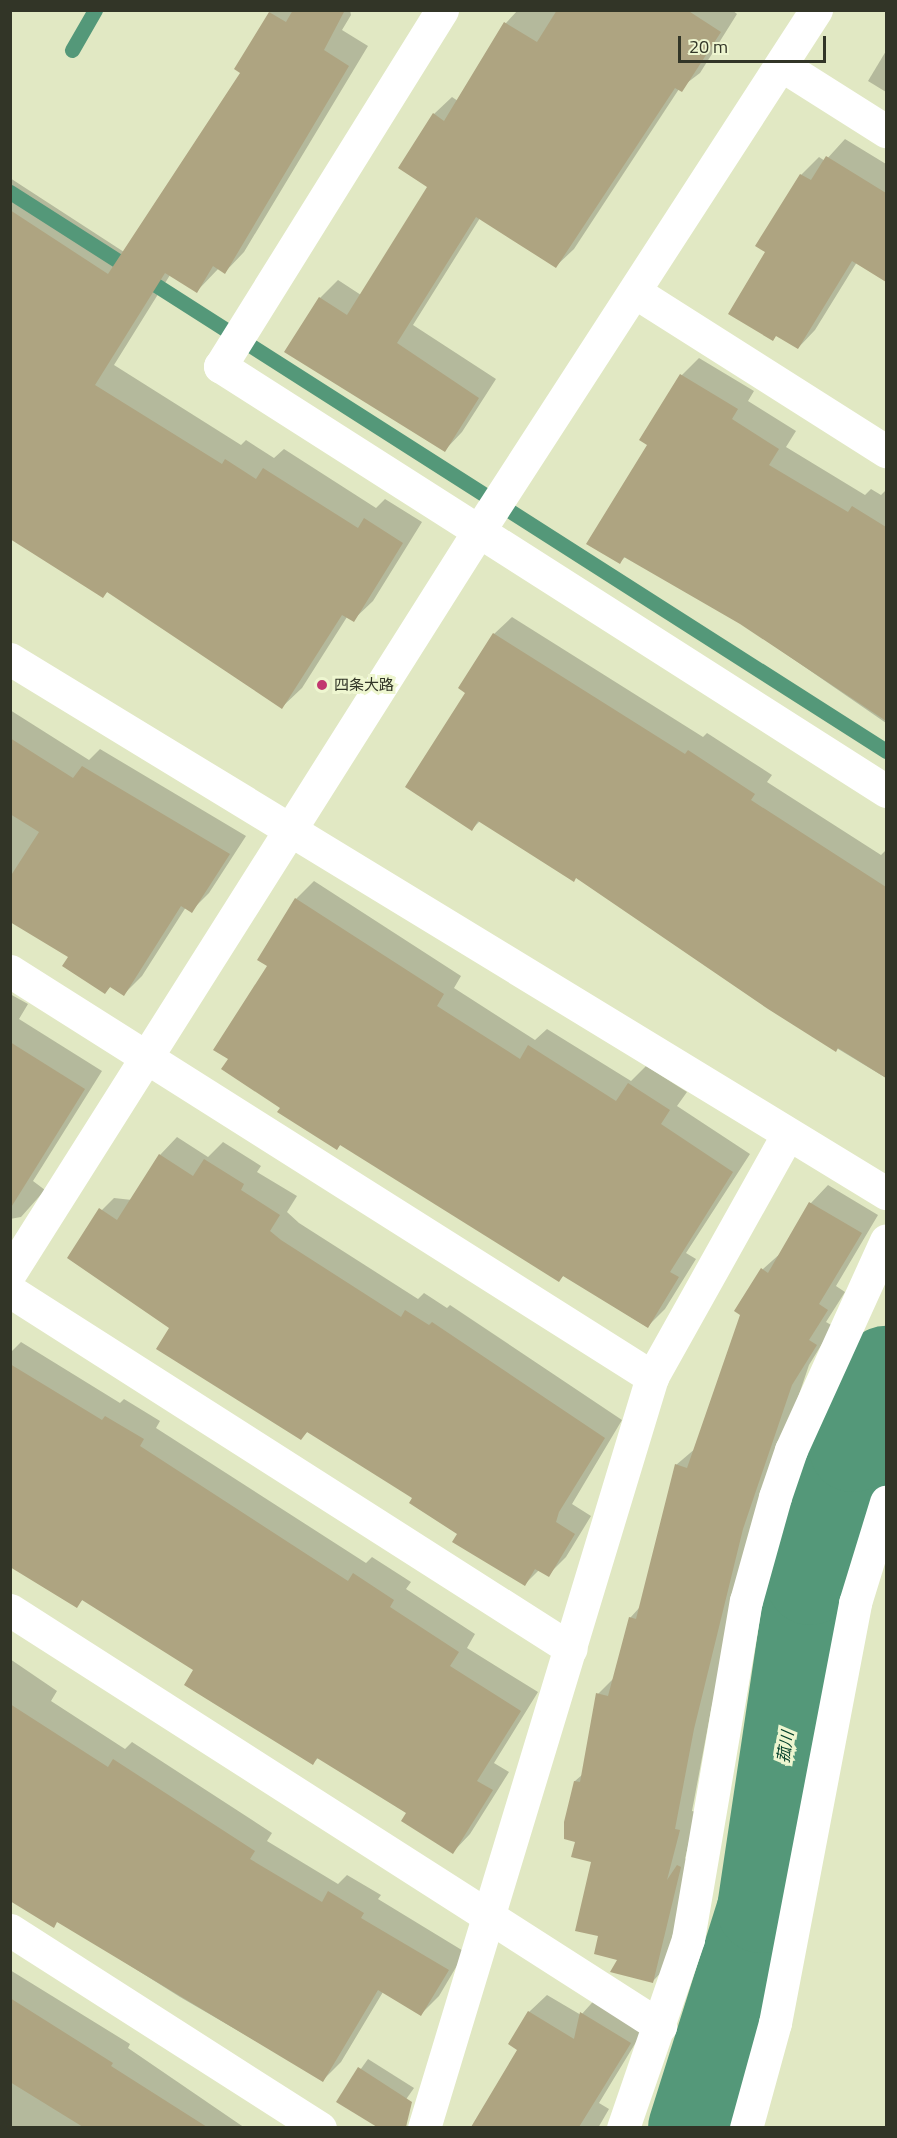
<!DOCTYPE html>
<html>
<head>
<meta charset="utf-8">
<style>
  body { margin:0 }
  #map { position:relative; width:897px; height:2138px; overflow:hidden; background:#e1e8c3; font-family:"Titillium Web","Noto Sans JP",sans-serif }
  div>[style] { position:absolute }
  .shadow>* { inset:0; background:#0003 }
  .stream>* { height:15px; margin:-7.5px; padding:0 7.5px; transform-origin:7.5px; border-radius:7.5px; background:#549879 }
  .river>* { height:88px; margin:-44px; padding:0 44px; transform-origin:44px; border-radius:44px; background:#549879 }
  .building>* { inset:0; background:#aea481 }
  .minor>* { height:33px; margin:-16.5px; padding:0 16.5px; transform-origin:16.5px; border-radius:16.5px; background:#fff }
  .dots>* { width:16px; height:16px; translate:-50% -50%; box-sizing:border-box; border:3px solid #eef6d0; border-radius:50% }
  span { translate:-50% -50%; white-space:nowrap; text-align:center; line-height:1.15; -webkit-text-stroke:6px #eef6d0; paint-order:stroke }
  .poi-label { font-size:15px; color:#323527 }
  .left { translate:0 -50%; text-align:left }
  .water-label { font-size:16px; color:#013e29; font-style:italic }
  .frame { position:absolute; inset:0; border:12px solid #323527; pointer-events:none }
  .scale { position:absolute; left:678px; top:36px; width:148px; height:27px; box-sizing:border-box; border:3px solid #323527; border-top:0; padding-left:8px; font-size:18px; line-height:21px; white-space:nowrap; color:#323527; -webkit-text-stroke:4px #eef6d0; paint-order:stroke }
</style>
</head>
<body>
<div id="map">
  <div class="shadow">
    <div style="clip-path:polygon(271px 10px,350px 10px,351px 15px,342px 30px,368px 46px,244px 252px,225px 272px,219px 268px,197px 291px,170px 275px,114px 365px,241px 445px,246px 440px,274px 458px,284px 449px,376px 508px,385px 499px,422px 522px,373px 601px,353px 620px,347px 617px,302px 688px,282px 707px,108px 591px,103px 596px,10px 329px,10px 178px,124px 252px,242px 72px,236px 69px)"></div>
    <div style="clip-path:polygon(518px 10px,732px 10px,737px 14px,700px 73px,679px 89px,574px 249px,556px 266px,480px 218px,413px 325px,496px 379px,462px 432px,445px 450px,320px 298px,338px 280px,361px 295px,429px 187px,434px 114px,452px 97px,458px 101px,506px 23px)"></div>
    <div style="clip-path:polygon(886px 51px,886px 92px,868px 81px)"></div>
    <div style="clip-path:polygon(845px 139px,886px 164px,886px 281px,857px 262px,815px 330px,798px 348px,767px 252px,757px 246px,801px 175px,819px 157px,825px 161px)"></div>
    <div style="clip-path:polygon(699px 358px,754px 391px,748px 401px,796px 431px,786px 447px,865px 495px,871px 489px,881px 495px,886px 490px,886px 723px,741px 623px,626px 556px,620px 562px,649px 444px,682px 375px)"></div>
    <div style="clip-path:polygon(512px 617px,703px 737px,707px 733px,772px 775px,767px 782px,881px 855px,886px 850px,886px 1078px,769px 1007px,577px 877px,480px 821px,472px 829px,467px 693px,494px 634px)"></div>
    <div style="clip-path:polygon(10px 710px,89px 760px,100px 749px,246px 836px,209px 893px,191px 911px,186px 907px,142px 976px,124px 994px,111px 986px,105px 992px,70px 957px,10px 920px)"></div>
    <div style="clip-path:polygon(314px 881px,461px 976px,454px 988px,535px 1040px,547px 1029px,631px 1081px,646px 1066px,687px 1092px,677px 1106px,750px 1154px,686px 1253px,696px 1259px,665px 1309px,647px 1327px,564px 1275px,559px 1280px,341px 1144px,337px 1148px,282px 1108px,230px 1059px,296px 899px)"></div>
    <div style="clip-path:polygon(10px 994px,28px 1004px,19px 1019px,102px 1071px,33px 1181px,45px 1190px,21px 1217px,10px 1219px)"></div>
    <div style="clip-path:polygon(177px 1137px,208px 1157px,223px 1142px,261px 1166px,257px 1172px,297px 1196px,287px 1212px,299px 1223px,418px 1299px,424px 1293px,447px 1308px,450px 1305px,622px 1420px,572px 1504px,591px 1516px,566px 1557px,548px 1575px,539px 1570px,525px 1584px,415px 1497px,308px 1431px,301px 1438px,171px 1328px,96px 1216px,114px 1198px,132px 1200px,160px 1155px)"></div>
    <div style="clip-path:polygon(828px 1185px,878px 1215px,836px 1286px,845px 1292px,826px 1322px,833px 1326px,809px 1365px,760px 1510px,711px 1710px,692px 1811px,696px 1812px,685px 1859px,696px 1848px,670px 1963px,653px 1981px,619px 1959px,600px 1935px,593px 1861px,577px 1841px,575px 1781px,583px 1774px,598px 1694px,614px 1678px,630px 1618px,640px 1607px,676px 1465px,696px 1448px,763px 1269px,782px 1252px,811px 1203px)"></div>
    <div style="clip-path:polygon(21px 1342px,120px 1403px,124px 1399px,160px 1421px,156px 1428px,366px 1563px,372px 1557px,411px 1582px,406px 1589px,475px 1634px,467px 1648px,538px 1692px,494px 1763px,509px 1772px,470px 1834px,453px 1852px,408px 1813px,319px 1757px,313px 1763px,195px 1669px,83px 1599px,77px 1606px,10px 1565px,10px 1353px)"></div>
    <div style="clip-path:polygon(10px 1659px,57px 1691px,51px 1701px,125px 1749px,132px 1742px,272px 1833px,267px 1841px,338px 1884px,347px 1875px,381px 1895px,378px 1899px,465px 1952px,439px 1996px,421px 2014px,383px 1992px,341px 2062px,323px 2080px,180px 1997px,10px 1890px)"></div>
    <div style="clip-path:polygon(10px 1970px,130px 2044px,128px 2048px,245px 2128px,10px 2128px)"></div>
    <div style="clip-path:polygon(547px 1995px,581px 2015px,599px 1995px,647px 2024px,599px 2103px,609px 2109px,598px 2128px,473px 2128px,519px 2049px,529px 2012px)"></div>
    <div style="clip-path:polygon(368px 2059px,414px 2088px,386px 2128px,338px 2101px)"></div>
  </div>
  <div class="stream">
    <div style="left:72px;top:50px;width:46px;rotate:-60.1deg"></div>
    <div style="left:10px;top:192px;width:1039px;rotate:32.54deg"></div>
  </div>
  <div class="river">
    <div style="left:692px;top:2128px;width:230px;rotate:-72.5deg"></div>
    <div style="left:761px;top:1909px;width:332px;rotate:-81.5deg"></div>
    <div style="left:810px;top:1581px;width:140px;rotate:-72.1deg"></div>
    <div style="left:853px;top:1448px;width:85px;rotate:-67.1deg"></div>
  </div>
  <div class="building">
    <div style="clip-path:polygon(293px 10px,345px 10px,324px 50px,349px 66px,225px 274px,213px 266px,197px 293px,165px 273px,95px 385px,222px 464px,225px 459px,256px 479px,263px 468px,358px 528px,364px 518px,403px 543px,354px 622px,342px 615px,282px 709px,107px 592px,103px 598px,10px 539px,10px 210px,108px 274px,240px 73px,234px 69px,269px 12px,286px 22px)"></div>
    <div style="clip-path:polygon(557px 10px,687px 10px,721px 32px,682px 92px,675px 88px,556px 268px,476px 217px,397px 343px,479px 398px,445px 452px,284px 352px,319px 297px,347px 315px,427px 187px,398px 168px,433px 113px,444px 121px,504px 22px,537px 42px)"></div>
    <div style="clip-path:polygon(826px 156px,886px 193px,886px 282px,852px 261px,798px 349px,776px 336px,773px 341px,728px 314px,765px 252px,755px 246px,800px 174px,811px 180px)"></div>
    <div style="clip-path:polygon(680px 374px,738px 409px,732px 419px,779px 449px,769px 465px,848px 512px,852px 506px,886px 527px,886px 721px,740px 624px,624px 557px,620px 564px,586px 544px,647px 445px,639px 440px)"></div>
    <div style="clip-path:polygon(493px 633px,685px 754px,688px 750px,755px 794px,751px 800px,886px 887px,886px 1078px,838px 1048px,836px 1052px,768px 1009px,576px 878px,574px 882px,478px 821px,472px 831px,405px 787px,465px 693px,458px 688px)"></div>
    <div style="clip-path:polygon(10px 738px,73px 778px,82px 766px,230px 854px,192px 913px,181px 906px,124px 996px,110px 987px,105px 994px,62px 966px,68px 957px,10px 922px,10px 877px,39px 832px,10px 814px)"></div>
    <div style="clip-path:polygon(295px 898px,444px 994px,437px 1006px,520px 1059px,528px 1045px,616px 1101px,628px 1083px,670px 1110px,661px 1124px,733px 1172px,670px 1272px,679px 1277px,648px 1328px,563px 1276px,559px 1282px,340px 1145px,337px 1150px,277px 1112px,280px 1108px,221px 1069px,228px 1059px,213px 1050px,267px 966px,257px 960px)"></div>
    <div style="clip-path:polygon(10px 1042px,85px 1089px,10px 1209px)"></div>
    <div style="clip-path:polygon(159px 1154px,193px 1176px,204px 1159px,244px 1184px,241px 1190px,280px 1215px,270px 1231px,281px 1240px,401px 1317px,405px 1310px,429px 1325px,432px 1322px,605px 1438px,559px 1512px,556px 1522px,575px 1534px,549px 1577px,535px 1569px,525px 1586px,452px 1542px,457px 1534px,409px 1503px,412px 1498px,307px 1432px,301px 1440px,156px 1349px,169px 1328px,67px 1258px,99px 1208px,117px 1220px)"></div>
    <div style="clip-path:polygon(809px 1202px,862px 1233px,819px 1304px,828px 1310px,809px 1340px,817px 1345px,792px 1385px,743px 1529px,694px 1729px,675px 1829px,680px 1830px,667px 1880px,677px 1865px,681px 1867px,653px 1983px,610px 1972px,617px 1960px,594px 1954px,598px 1936px,575px 1931px,591px 1862px,571px 1857px,575px 1842px,564px 1839px,564px 1822px,574px 1781px,580px 1782px,596px 1693px,608px 1696px,629px 1617px,636px 1619px,675px 1464px,687px 1468px,740px 1315px,734px 1311px,761px 1268px,768px 1273px)"></div>
    <div style="clip-path:polygon(10px 1364px,102px 1420px,105px 1416px,144px 1439px,140px 1446px,348px 1581px,353px 1573px,394px 1600px,390px 1607px,459px 1652px,450px 1666px,521px 1711px,477px 1781px,493px 1790px,453px 1854px,401px 1821px,406px 1813px,317px 1758px,313px 1765px,184px 1685px,193px 1670px,82px 1600px,77px 1608px,10px 1567px)"></div>
    <div style="clip-path:polygon(10px 1704px,108px 1767px,113px 1759px,255px 1851px,250px 1859px,322px 1902px,328px 1891px,364px 1913px,361px 1918px,449px 1970px,421px 2016px,378px 1990px,323px 2082px,57px 1922px,54px 1928px,10px 1901px)"></div>
    <div style="clip-path:polygon(10px 1998px,113px 2063px,111px 2066px,207px 2127px,83px 2127px,10px 2082px)"></div>
    <div style="clip-path:polygon(528px 2011px,574px 2039px,580px 2012px,631px 2043px,579px 2127px,471px 2127px,517px 2050px,508px 2044px)"></div>
    <div style="clip-path:polygon(358px 2067px,412px 2102px,406px 2127px,377px 2127px,336px 2102px)"></div>
  </div>
  <div class="minor">
    <div style="left:442px;top:10px;width:420px;rotate:121.9deg"></div>
    <div style="left:220px;top:366px;width:790px;rotate:32.54deg"></div>
    <div style="left:783px;top:66px;width:122px;rotate:32.3deg"></div>
    <div style="left:635px;top:292px;width:297px;rotate:32.4deg"></div>
    <div style="left:10px;top:659px;width:1026px;rotate:31.37deg"></div>
    <div style="left:10px;top:971px;width:760px;rotate:32.31deg"></div>
    <div style="left:10px;top:1273px;width:876px;rotate:-57.72deg"></div>
    <div style="left:478px;top:532px;width:622px;rotate:-57.08deg"></div>
    <div style="left:10px;top:1291px;width:665px;rotate:32.54deg"></div>
    <div style="left:10px;top:1610px;width:772px;rotate:32.62deg"></div>
    <div style="left:10px;top:1930px;width:368px;rotate:32.6deg"></div>
    <div style="left:424px;top:2128px;width:785px;rotate:-73.11deg"></div>
    <div style="left:652px;top:1377px;width:277px;rotate:-60.8deg"></div>
    <div style="left:623px;top:2128px;width:200px;rotate:-71deg"></div>
    <div style="left:688px;top:1939px;width:343px;rotate:-80.3deg"></div>
    <div style="left:746px;top:1601px;width:108px;rotate:-74.4deg"></div>
    <div style="left:775px;top:1497px;width:50px;rotate:-71.2deg"></div>
    <div style="left:791px;top:1450px;width:230px;rotate:-65.6deg"></div>
    <div style="left:746px;top:2128px;width:109px;rotate:-74.6deg"></div>
    <div style="left:775px;top:2023px;width:428px;rotate:-79.2deg"></div>
    <div style="left:855px;top:1603px;width:106px;rotate:-72.9deg"></div>
  </div>
  <div class="dots">
    <div style="left:322px;top:685px;background:#c1376f"></div>
  </div>
  <div class="poi-label">
    <span class="left" style="left:334px;top:685px">四条大路</span>
  </div>
  <div class="water-label">
    <span style="left:785px;top:1747px;rotate:-81deg">菰川</span>
  </div>
  <div class="frame"></div>
  <div class="scale">20 m</div>
</div>
</body>
</html>
